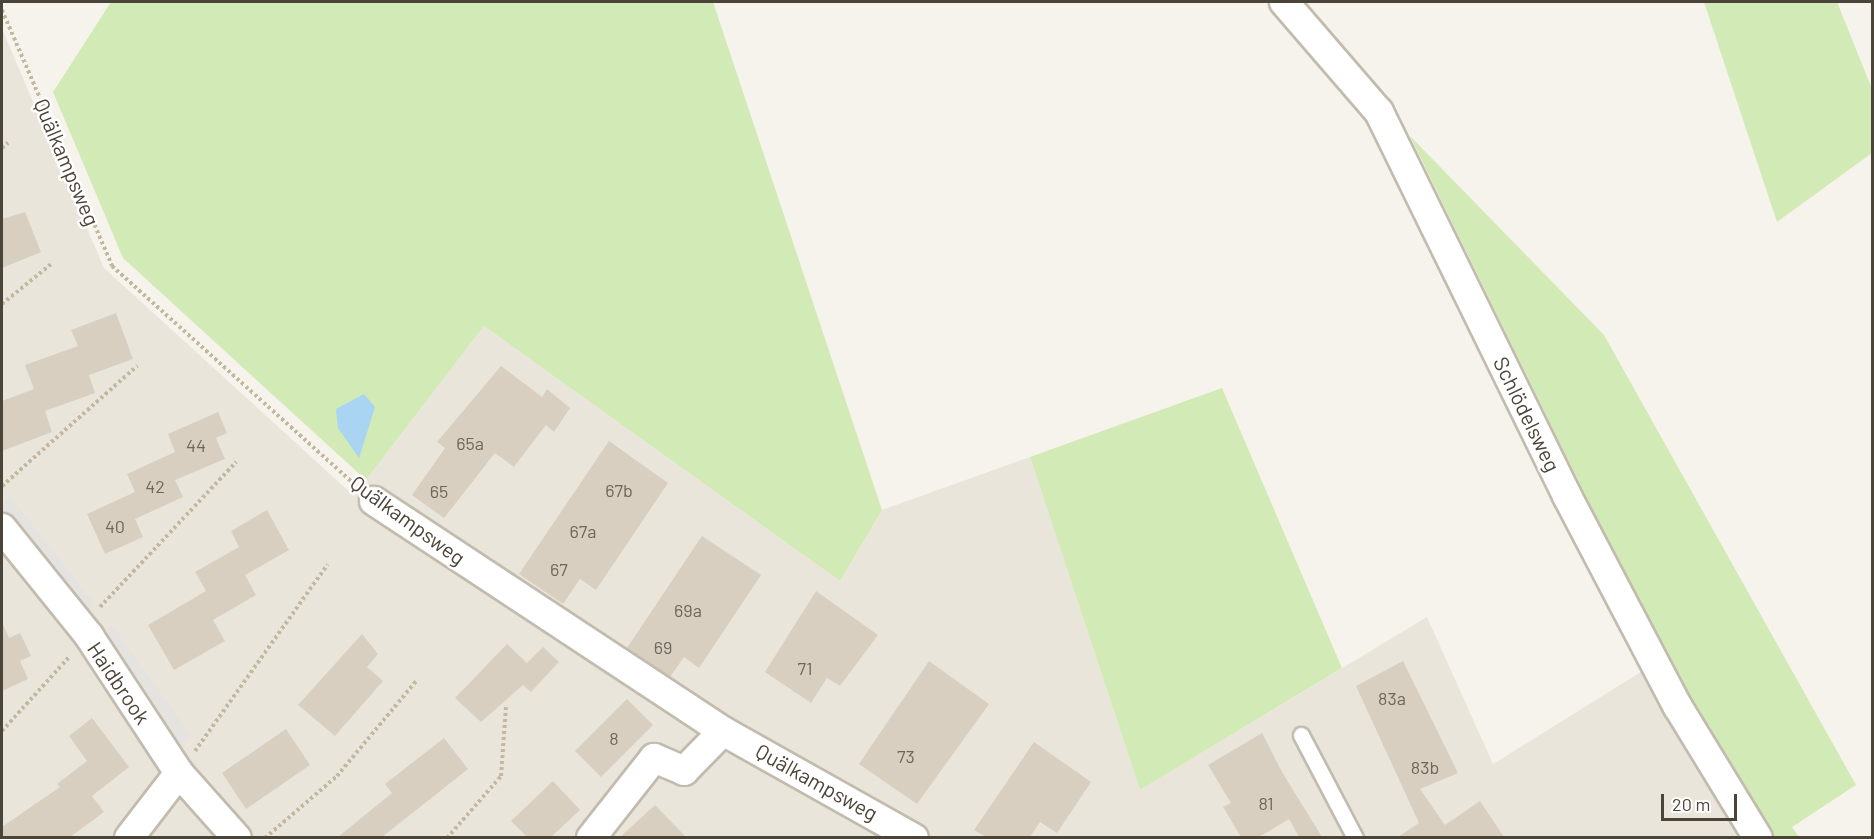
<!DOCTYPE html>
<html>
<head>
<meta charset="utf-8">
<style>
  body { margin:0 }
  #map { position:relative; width:1874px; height:839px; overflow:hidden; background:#f6f3ec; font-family:Barlow,sans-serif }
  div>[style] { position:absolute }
  .residential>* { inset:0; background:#eae5da }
  .green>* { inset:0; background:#d2eab5 }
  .parking>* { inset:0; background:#e5e3e0 }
  .water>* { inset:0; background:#a9d4f2 }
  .building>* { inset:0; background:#d8cfc1 }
  .path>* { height:4px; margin-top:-2px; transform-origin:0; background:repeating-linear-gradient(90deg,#c4b79f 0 3px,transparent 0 6px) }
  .roads { filter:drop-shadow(2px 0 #c2bbae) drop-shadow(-2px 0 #c2bbae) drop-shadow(0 2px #c2bbae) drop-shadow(0 -2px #c2bbae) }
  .service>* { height:15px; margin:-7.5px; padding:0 7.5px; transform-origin:7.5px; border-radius:7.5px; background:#fff }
  .minor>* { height:28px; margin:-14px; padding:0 14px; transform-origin:14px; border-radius:14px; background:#fff }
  span { translate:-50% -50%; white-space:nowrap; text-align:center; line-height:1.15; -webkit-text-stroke:5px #fff; paint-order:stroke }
  .number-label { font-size:18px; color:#6e675b }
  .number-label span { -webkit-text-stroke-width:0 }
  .street-label { font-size:21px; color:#4b4439 }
  .frame { position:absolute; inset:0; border:3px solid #4b4439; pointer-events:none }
  .scale { position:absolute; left:1661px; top:794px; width:76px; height:27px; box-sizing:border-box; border:3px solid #4b4439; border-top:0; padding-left:8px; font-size:18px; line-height:21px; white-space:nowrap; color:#4b4439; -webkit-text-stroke:4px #fff; paint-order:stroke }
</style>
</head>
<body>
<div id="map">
  <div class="residential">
    <div style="clip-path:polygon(2px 29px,104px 268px,354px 496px,484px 326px,840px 581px,882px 510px,1030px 457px,1140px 790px,1427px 617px,1493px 764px,1644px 670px,1752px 837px,2px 837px)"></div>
  </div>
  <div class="green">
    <div style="clip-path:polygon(111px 2px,713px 2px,882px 510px,840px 581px,484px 326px,366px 480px,123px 258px,53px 92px)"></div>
    <div style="clip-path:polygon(1704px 2px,1837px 2px,1872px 89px,1872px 153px,1777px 222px)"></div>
    <div style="clip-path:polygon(1410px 136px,1604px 335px,1856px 785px,1792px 827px,1799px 837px,1772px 837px,1665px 659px)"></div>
    <div style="clip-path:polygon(1222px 388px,1342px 668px,1140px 790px,1030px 457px)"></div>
  </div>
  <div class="parking">
    <div style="clip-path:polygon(11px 497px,95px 604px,80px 616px,2px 517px,2px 504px)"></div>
    <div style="clip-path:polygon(112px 625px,192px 736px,176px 747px,96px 636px)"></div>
  </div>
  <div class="water">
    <div style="clip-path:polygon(364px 394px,375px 407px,359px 458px,338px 428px,336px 409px)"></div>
  </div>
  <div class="building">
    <div style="clip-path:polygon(25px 212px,41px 252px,2px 268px,2px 219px)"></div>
    <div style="clip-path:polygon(116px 313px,133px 359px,89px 375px,95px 393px,45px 411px,52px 432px,2px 451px,2px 401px,34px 389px,25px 365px,78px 346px,71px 330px)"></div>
    <div style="clip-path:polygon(501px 366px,542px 397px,547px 389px,570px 408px,554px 432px,546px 425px,514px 467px,495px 453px,444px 518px,412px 495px,445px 448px,437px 442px)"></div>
    <div style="clip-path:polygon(218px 412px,227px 433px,216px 438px,225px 459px,175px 480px,183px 497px,135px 519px,143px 537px,105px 554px,87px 514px,135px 492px,127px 474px,175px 452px,168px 434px)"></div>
    <div style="clip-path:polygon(609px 441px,668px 483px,596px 590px,580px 579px,563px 604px,519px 574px)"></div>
    <div style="clip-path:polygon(267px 510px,289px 550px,245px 575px,256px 595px,213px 620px,225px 641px,174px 670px,148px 625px,206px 591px,195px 572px,239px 547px,231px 531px)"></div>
    <div style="clip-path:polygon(702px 536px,761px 575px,699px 668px,684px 657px,670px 677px,627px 648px)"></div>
    <div style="clip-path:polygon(816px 591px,878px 635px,840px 686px,827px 678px,811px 703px,765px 672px)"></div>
    <div style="clip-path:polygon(2px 622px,9px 638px,20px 633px,31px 656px,20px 661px,28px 679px,2px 691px)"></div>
    <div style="clip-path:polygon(362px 634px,378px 654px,367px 667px,383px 681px,335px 736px,298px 705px)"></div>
    <div style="clip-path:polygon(507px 644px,527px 663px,543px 647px,559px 662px,531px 692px,523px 685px,481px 722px,455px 698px)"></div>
    <div style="clip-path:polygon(929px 661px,989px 704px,917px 804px,859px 764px)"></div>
    <div style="clip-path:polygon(1403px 661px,1458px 773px,1420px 789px,1445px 825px,1480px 801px,1504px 837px,1398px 837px,1419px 823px,1356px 686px)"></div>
    <div style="clip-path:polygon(627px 699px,653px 725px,601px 777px,575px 751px)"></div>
    <div style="clip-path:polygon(92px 718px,129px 767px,92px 796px,104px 812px,70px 837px,2px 837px,2px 827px,60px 787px,57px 784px,87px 761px,69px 736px)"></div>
    <div style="clip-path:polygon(286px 729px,310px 765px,246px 809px,222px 773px)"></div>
    <div style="clip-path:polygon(1262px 733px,1282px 772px,1322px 837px,1299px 837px,1289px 819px,1259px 837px,1241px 837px,1223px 807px,1231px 803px,1208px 765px)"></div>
    <div style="clip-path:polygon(444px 738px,468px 769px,382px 837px,338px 837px,392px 793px,385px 784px)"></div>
    <div style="clip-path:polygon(1034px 742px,1091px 782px,1057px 833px,1040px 822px,1030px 837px,986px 837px,974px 830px)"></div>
    <div style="clip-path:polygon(553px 781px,580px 810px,551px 837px,527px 837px,511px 821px)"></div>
    <div style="clip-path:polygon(655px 805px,686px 837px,620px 837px)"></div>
  </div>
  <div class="path">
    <div style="left:2px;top:10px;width:279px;rotate:66.7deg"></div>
    <div style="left:112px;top:266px;width:327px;rotate:42deg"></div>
    <div style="left:2px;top:148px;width:8px;rotate:-40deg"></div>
    <div style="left:2px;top:304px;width:63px;rotate:-39.2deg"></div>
    <div style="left:2px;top:486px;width:181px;rotate:-41.6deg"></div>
    <div style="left:100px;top:607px;width:199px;rotate:-46.8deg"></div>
    <div style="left:2px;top:731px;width:101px;rotate:-47.8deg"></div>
    <div style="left:195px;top:751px;width:229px;rotate:-54.6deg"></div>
    <div style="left:265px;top:838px;width:95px;rotate:-40.7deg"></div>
    <div style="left:337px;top:776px;width:125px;rotate:-50.2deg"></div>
    <div style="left:447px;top:838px;width:82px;rotate:-48.9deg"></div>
    <div style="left:501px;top:776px;width:69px;rotate:-85.9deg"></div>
  </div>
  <div class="roads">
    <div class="service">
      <div style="left:1301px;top:735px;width:116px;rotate:62.3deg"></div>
    </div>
    <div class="minor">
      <div style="left:1284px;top:2px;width:145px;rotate:49.2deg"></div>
      <div style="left:1379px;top:112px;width:428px;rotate:63.9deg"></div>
      <div style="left:1567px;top:496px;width:238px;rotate:62.3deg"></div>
      <div style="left:1678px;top:707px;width:153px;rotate:58.6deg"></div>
      <div style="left:374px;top:501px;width:418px;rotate:33.4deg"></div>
      <div style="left:723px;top:731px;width:219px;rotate:29.3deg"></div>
      <div style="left:2px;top:528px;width:139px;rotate:51.1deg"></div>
      <div style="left:89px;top:636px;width:164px;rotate:56.7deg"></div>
      <div style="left:179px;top:773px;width:87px;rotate:48.3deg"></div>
      <div style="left:129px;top:838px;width:82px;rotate:-52.4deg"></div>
      <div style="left:591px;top:838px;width:102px;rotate:-51.8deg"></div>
      <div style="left:654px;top:758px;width:33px;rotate:23deg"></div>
      <div style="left:684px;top:771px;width:56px;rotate:-45.7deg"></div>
    </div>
  </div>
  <div class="number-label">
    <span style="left:470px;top:443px">65a</span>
    <span style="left:196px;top:445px">44</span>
    <span style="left:155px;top:486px">42</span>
    <span style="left:619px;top:490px">67b</span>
    <span style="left:439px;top:491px">65</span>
    <span style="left:115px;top:526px">40</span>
    <span style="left:583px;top:531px">67a</span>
    <span style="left:559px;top:569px">67</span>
    <span style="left:688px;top:610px">69a</span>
    <span style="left:663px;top:647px">69</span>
    <span style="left:805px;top:668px">71</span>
    <span style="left:1392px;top:698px">83a</span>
    <span style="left:614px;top:738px">8</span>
    <span style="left:906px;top:756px">73</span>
    <span style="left:1425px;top:767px">83b</span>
    <span style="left:1266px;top:803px">81</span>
  </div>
  <div class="street-label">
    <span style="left:67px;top:162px;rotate:67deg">Quälkampsweg</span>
    <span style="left:1527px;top:414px;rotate:64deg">Schlödelsweg</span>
    <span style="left:408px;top:520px;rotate:36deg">Quälkampsweg</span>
    <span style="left:119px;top:683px;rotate:56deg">Haidbrook</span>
    <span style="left:817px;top:782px;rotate:29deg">Quälkampsweg</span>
  </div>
  <div class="frame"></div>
  <div class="scale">20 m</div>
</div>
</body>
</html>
